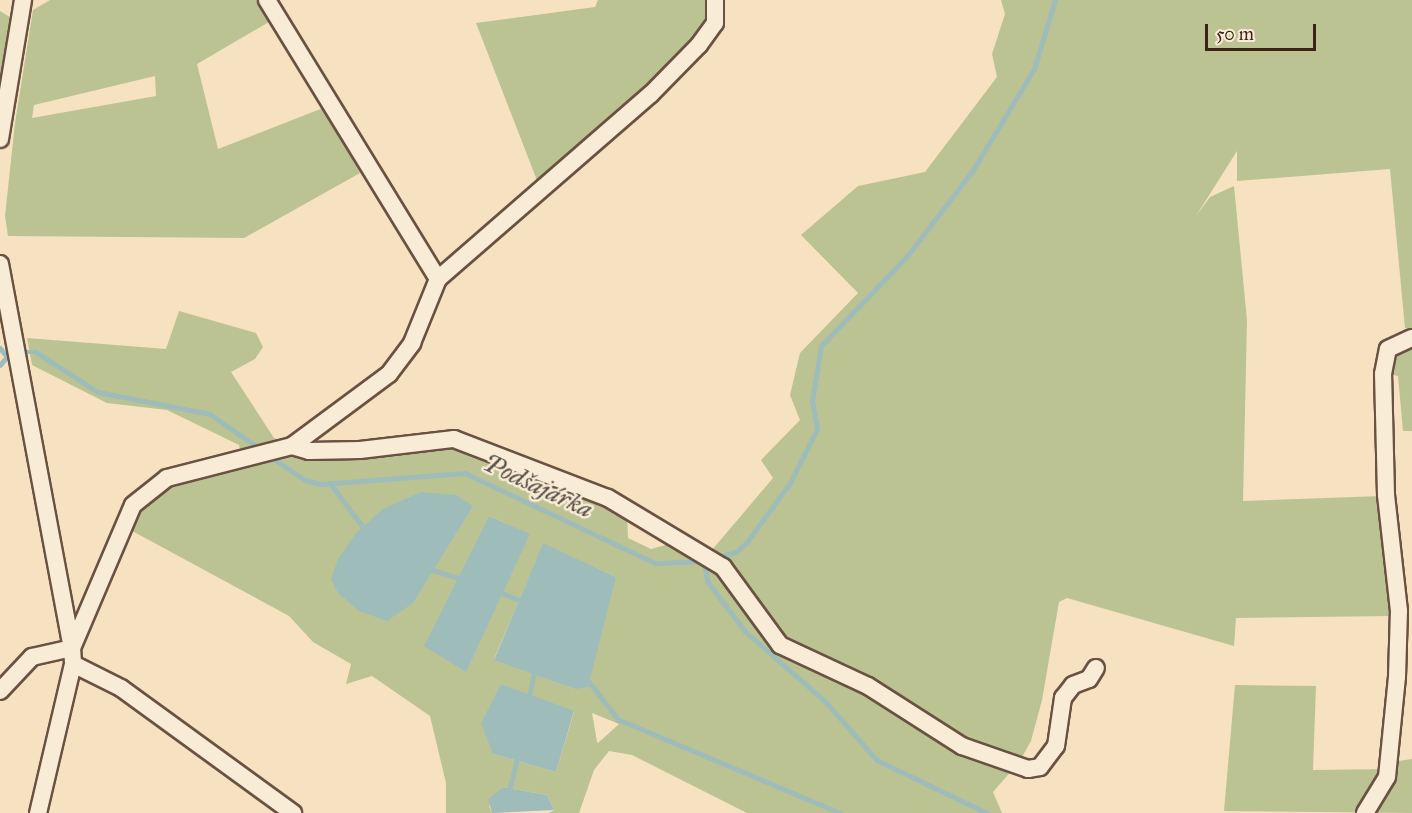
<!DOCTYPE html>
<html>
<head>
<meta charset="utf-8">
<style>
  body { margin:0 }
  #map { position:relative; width:1412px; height:813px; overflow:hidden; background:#f6e1c1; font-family:"IM FELL Great Primer",serif }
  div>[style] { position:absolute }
  .green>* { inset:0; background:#bcc392 }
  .water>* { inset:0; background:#9ebcba }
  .stream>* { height:4.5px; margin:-2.25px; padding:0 2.25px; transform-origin:2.25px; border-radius:2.25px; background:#9ebcba }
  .roads { filter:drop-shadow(2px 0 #6a5242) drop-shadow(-2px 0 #6a5242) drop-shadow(0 2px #6a5242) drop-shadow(0 -2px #6a5242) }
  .minor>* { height:16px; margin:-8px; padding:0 8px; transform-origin:8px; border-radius:8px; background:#f9ecd7 }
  span { translate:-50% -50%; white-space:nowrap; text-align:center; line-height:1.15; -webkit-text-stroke:5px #f9ecd7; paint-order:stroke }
  .water-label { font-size:26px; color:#595149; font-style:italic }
  .scale { position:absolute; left:1205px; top:24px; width:111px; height:27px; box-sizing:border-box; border:3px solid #3c2318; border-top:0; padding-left:8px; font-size:18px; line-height:21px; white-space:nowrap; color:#3c2318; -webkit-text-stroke:4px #f9ecd7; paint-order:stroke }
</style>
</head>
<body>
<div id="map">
  <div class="green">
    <div style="clip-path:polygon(evenodd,50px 0,261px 0,274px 19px,197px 64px,218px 149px,323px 108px,360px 173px,244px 238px,8px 236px,5px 216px,15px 123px,33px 10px,50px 0,155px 76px,156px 96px,32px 118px,34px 105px,155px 76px)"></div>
    <div style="clip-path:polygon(598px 0,706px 0,707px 17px,689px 48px,538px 183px,476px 23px,595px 7px)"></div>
    <div style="clip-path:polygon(evenodd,1001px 0,1412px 0,1412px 328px,1405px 328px,1390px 169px,1237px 181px,1237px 151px,1196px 216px,1210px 197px,1234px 186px,1247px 320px,1243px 501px,1382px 496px,1392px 616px,1236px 618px,1234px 646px,1067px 598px,1059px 602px,1042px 700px,1031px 741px,1021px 759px,966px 739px,845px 663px,848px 673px,1013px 769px,993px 792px,1002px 813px,747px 813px,632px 755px,609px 751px,594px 770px,579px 813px,549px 813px,554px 810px,547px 795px,503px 787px,489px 806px,492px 813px,446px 813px,446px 783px,430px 716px,372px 676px,346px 684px,351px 664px,313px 642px,289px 616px,123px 526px,161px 484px,242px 461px,239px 445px,167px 410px,107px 403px,32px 365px,27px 338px,166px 349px,179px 311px,256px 333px,263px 347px,255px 359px,231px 372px,274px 438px,293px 447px,455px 435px,627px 516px,628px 538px,651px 549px,673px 543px,712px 550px,773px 478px,761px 460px,800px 420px,790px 395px,800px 353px,858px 293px,801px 235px,858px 186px,925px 172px,997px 77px,992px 54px,1005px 14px,1001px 0,489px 516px,529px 534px,466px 671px,489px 516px,1001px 0,543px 544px,616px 577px,575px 689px,494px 659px,543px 544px,1001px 0,501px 684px,574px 712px,556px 772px,493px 754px,501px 684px,1001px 0,592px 713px,619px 724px,598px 743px,597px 742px,592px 713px)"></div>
    <div style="clip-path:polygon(0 11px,10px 17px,0 85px)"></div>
    <div style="clip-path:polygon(1412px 345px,1412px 431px,1403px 431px,1398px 376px,1388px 374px,1396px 351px)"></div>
    <div style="clip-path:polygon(1235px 685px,1316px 686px,1313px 770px,1395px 769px,1398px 761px,1412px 759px,1412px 813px,1224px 811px)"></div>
  </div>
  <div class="water">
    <div style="clip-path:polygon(421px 492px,456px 495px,473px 506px,413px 603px,387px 621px,359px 611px,338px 593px,331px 579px,338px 559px,357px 532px,383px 509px)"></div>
    <div style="clip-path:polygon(489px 516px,530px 534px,466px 672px,424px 646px)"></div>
    <div style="clip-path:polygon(543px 543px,616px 577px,588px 687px,575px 689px,494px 660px)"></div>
    <div style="clip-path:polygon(501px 684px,574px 711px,556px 772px,493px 754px,481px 723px)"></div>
    <div style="clip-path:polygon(503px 787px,547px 795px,554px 810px,492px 813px,488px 799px)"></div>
  </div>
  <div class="stream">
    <div style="left:0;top:348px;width:11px;rotate:49deg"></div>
    <div style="left:19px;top:352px;width:17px"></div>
    <div style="left:36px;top:352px;width:74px;rotate:32.8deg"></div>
    <div style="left:98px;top:392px;width:114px;rotate:11.1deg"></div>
    <div style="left:210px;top:414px;width:63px;rotate:34.7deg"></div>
    <div style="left:0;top:365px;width:17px;rotate:-50deg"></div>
    <div style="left:271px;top:457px;width:41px;rotate:34.1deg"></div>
    <div style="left:305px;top:480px;width:16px;rotate:14deg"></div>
    <div style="left:321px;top:484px;width:144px;rotate:-4.4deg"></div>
    <div style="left:465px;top:473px;width:210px;rotate:25.3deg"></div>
    <div style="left:655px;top:563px;width:49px;rotate:-2.3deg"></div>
    <div style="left:704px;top:561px;width:21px;rotate:79deg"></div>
    <div style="left:708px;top:582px;width:61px;rotate:52.9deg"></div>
    <div style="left:745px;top:631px;width:108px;rotate:41.2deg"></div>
    <div style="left:826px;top:702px;width:77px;rotate:48.7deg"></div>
    <div style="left:877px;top:760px;width:122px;rotate:25.7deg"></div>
    <div style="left:330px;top:483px;width:60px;rotate:53.1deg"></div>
    <div style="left:718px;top:557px;width:19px;rotate:-16deg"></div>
    <div style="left:736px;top:552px;width:15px;rotate:-42deg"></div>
    <div style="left:747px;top:542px;width:73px;rotate:-53.9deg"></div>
    <div style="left:790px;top:483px;width:60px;rotate:-63.4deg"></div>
    <div style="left:817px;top:429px;width:28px;rotate:-100deg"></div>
    <div style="left:812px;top:401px;width:56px;rotate:-80.7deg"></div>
    <div style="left:821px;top:346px;width:126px;rotate:-46.3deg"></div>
    <div style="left:908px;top:255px;width:107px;rotate:-52.6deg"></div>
    <div style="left:973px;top:170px;width:118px;rotate:-58.9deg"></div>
    <div style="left:1034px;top:69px;width:72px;rotate:-73.1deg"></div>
    <div style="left:429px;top:569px;width:37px;rotate:17deg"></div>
    <div style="left:497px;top:591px;width:27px;rotate:22deg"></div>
    <div style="left:587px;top:679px;width:51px;rotate:52.2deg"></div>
    <div style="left:618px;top:719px;width:241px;rotate:22.9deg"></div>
    <div style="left:528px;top:701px;width:34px;rotate:-78deg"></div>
    <div style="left:509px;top:791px;width:36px;rotate:-76deg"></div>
  </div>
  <div class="roads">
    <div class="minor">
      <div style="left:267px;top:0;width:327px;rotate:58.5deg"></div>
      <div style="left:0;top:139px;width:141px;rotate:-80.6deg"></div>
      <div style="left:0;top:264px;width:391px;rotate:79.4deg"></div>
      <div style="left:72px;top:648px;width:16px;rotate:86deg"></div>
      <div style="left:73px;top:664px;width:153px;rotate:103.2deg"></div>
      <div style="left:292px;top:446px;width:18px;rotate:16deg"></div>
      <div style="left:309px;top:451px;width:51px;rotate:-1.1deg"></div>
      <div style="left:360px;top:450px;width:95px;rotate:-6.7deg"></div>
      <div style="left:454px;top:439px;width:165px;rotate:21deg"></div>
      <div style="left:608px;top:498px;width:134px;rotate:31deg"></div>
      <div style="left:723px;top:567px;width:97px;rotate:53.8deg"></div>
      <div style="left:780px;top:645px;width:97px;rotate:25deg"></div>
      <div style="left:868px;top:686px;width:112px;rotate:32.6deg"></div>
      <div style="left:962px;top:746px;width:70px;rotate:19.2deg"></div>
      <div style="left:1028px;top:769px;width:12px;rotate:-9deg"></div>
      <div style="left:1040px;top:767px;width:26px;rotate:-53deg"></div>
      <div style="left:1056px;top:746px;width:49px;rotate:-81.7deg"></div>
      <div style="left:1063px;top:698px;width:16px;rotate:-52deg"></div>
      <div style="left:1073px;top:685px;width:17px;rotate:-21deg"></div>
      <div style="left:1089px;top:679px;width:13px;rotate:-58deg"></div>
      <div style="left:73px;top:664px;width:54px;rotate:26.6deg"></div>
      <div style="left:121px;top:688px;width:213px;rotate:36deg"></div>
      <div style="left:0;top:691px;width:47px;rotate:-46.7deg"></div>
      <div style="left:32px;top:657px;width:41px;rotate:-12.7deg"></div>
      <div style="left:72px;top:648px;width:155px;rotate:-66.9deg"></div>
      <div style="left:133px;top:505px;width:43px;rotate:-38.5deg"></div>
      <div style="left:167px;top:478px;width:129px;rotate:-14.4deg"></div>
      <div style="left:292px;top:446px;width:121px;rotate:-36.6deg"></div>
      <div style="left:389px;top:374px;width:39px;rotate:-53deg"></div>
      <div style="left:412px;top:343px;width:69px;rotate:-67.9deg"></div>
      <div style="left:438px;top:279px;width:281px;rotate:-41deg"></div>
      <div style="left:650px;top:95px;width:70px;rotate:-45.6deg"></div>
      <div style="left:699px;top:45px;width:27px;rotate:-54deg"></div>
      <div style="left:715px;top:23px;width:23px;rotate:-90deg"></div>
      <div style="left:1365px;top:813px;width:42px;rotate:-58.6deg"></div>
      <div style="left:1387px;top:777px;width:100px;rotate:-84.3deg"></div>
      <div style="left:1397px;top:677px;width:66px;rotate:-88.3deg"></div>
      <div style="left:1399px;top:611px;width:117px;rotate:-96.4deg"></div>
      <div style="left:1386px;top:495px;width:121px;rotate:-91.4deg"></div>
      <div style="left:1383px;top:374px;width:25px;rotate:-79deg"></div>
      <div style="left:1388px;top:349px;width:26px;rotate:-25deg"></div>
    </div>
  </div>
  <div class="water-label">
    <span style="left:538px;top:486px;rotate:25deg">Podšajárka</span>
  </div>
  <div class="scale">50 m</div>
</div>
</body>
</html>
